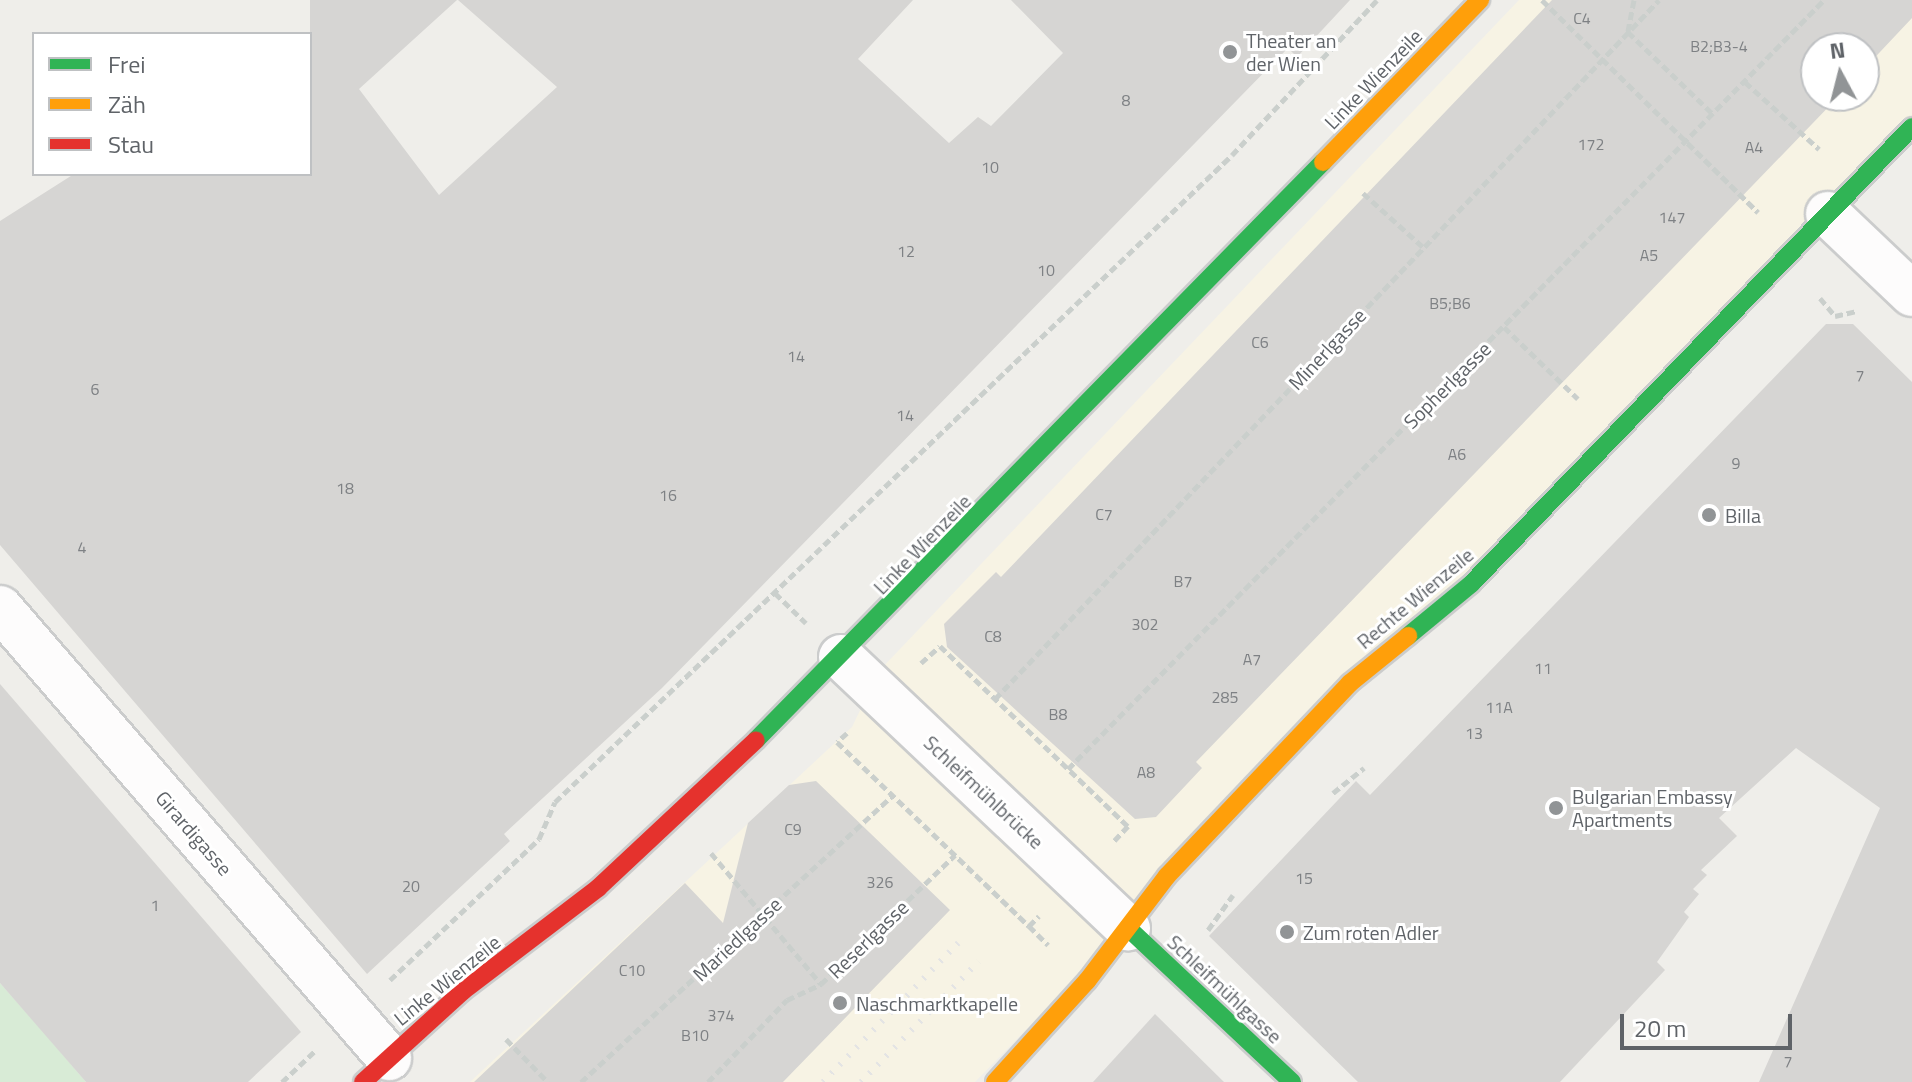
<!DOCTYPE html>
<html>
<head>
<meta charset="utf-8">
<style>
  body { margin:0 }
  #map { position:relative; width:1912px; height:1082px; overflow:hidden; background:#efeeea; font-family:"Titillium Web",sans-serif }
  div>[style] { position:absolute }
  .commercial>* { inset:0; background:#f7f3e4 }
  .green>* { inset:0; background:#d8ebd6 }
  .building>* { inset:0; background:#d6d5d3 }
  .path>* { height:5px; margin-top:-2.5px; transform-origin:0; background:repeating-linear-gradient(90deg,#cacfcc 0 8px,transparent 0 12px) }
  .roads { filter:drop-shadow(2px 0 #cbcccc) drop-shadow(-2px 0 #cbcccc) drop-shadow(0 2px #cbcccc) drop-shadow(0 -2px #cbcccc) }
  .street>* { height:44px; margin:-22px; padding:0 22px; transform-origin:22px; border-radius:22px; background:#fdfcfc }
  .fast>* { height:18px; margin:-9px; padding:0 9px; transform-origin:9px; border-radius:9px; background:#30b455 }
  .slow>* { height:18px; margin:-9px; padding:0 9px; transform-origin:9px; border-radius:9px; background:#ff9f0a }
  .jam>* { height:18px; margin:-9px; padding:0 9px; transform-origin:9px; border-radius:9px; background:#e5322d }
  .rail>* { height:6px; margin-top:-3px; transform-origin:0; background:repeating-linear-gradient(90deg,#e4e4e4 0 2px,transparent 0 12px) }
  .dots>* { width:22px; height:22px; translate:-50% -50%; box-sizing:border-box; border:4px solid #fff; border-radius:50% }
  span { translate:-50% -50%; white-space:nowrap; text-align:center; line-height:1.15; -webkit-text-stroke:6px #fff; paint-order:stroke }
  .number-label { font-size:16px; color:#7e8184 }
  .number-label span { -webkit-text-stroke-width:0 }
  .poi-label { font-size:20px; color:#5f6368 }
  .left { translate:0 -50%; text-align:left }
  .street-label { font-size:20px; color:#5f6368 }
  .legend { position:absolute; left:32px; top:32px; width:280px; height:144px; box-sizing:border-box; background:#fff; border:2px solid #bfc1c3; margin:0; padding:10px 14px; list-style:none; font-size:24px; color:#5f6368 }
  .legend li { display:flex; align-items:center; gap:16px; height:40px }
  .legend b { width:40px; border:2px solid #bfc1c3 }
  .north { position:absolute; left:1800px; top:32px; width:80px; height:80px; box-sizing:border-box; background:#fff; border:2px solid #bfc1c3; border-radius:50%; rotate:353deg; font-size:22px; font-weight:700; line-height:32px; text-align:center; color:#5f6368 }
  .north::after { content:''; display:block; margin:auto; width:28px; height:36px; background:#919496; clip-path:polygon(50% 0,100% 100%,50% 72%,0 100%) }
  .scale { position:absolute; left:1620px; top:1014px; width:172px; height:36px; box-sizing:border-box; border:4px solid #5f6368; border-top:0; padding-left:10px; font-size:24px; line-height:28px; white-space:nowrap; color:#5f6368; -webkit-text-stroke:6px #fff; paint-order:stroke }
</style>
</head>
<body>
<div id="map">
  <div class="commercial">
    <div style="clip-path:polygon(evenodd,1519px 0,1912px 0,1912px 122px,975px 1082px,470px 1082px,852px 727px,879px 671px,1519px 0,1816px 48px,1864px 48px,1864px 96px,1816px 96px,1816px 48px)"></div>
  </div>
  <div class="green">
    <div style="clip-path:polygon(0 983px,40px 1028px,86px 1082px,0 1082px)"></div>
  </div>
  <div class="building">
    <div style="clip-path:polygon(310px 0,457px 0,359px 89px,439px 195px,557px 87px,458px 0,913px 0,858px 59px,949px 143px,978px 117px,991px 126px,1063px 53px,1011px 0,1350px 0,1297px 57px,1288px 48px,662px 688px,504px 834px,510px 841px,367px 974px,0 545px,0 221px,74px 174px,310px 174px)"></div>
    <div style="clip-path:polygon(1552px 0,1912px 0,1912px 18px,1864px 69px,1864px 48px,1816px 48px,1816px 96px,1839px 96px,1196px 762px,1202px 768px,1156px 817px,1135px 819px,947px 647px,944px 624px,996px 572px,1001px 577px)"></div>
    <div style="clip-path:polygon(1826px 324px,1853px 324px,1912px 382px,1912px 1082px,1759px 1082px,1880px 808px,1796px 748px,1719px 818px,1737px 836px,1701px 870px,1707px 875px,1693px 889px,1699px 894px,1684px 912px,1689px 917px,1657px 962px,1665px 970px,1560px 1082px,1358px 1082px,1209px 936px,1356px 781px,1370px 795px)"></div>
    <div style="clip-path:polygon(0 684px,301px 1032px,248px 1082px,86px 1082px,0 983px)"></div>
    <div style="clip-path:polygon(816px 781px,950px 910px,783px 1082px,474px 1082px,685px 883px,723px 923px,748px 823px,789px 785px)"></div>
    <div style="clip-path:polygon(1155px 1014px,1224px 1082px,1093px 1082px)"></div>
  </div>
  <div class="path">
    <div style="left:1542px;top:0;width:303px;rotate:44.5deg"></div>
    <div style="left:1634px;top:0;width:33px;rotate:101deg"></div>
    <div style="left:1628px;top:32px;width:118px;rotate:44deg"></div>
    <div style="left:1745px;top:82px;width:100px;rotate:42.2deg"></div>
    <div style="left:1363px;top:193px;width:81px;rotate:42deg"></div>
    <div style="left:1820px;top:298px;width:23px;rotate:50deg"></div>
    <div style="left:1835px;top:316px;width:23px;rotate:-13deg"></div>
    <div style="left:1504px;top:327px;width:103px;rotate:44.2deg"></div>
    <div style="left:775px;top:593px;width:43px;rotate:44.1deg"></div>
    <div style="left:921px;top:663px;width:25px;rotate:-42deg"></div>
    <div style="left:940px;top:646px;width:260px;rotate:43.8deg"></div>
    <div style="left:1128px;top:826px;width:23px;rotate:133deg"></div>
    <div style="left:995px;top:699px;width:964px;rotate:-46.47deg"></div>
    <div style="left:847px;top:733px;width:13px;rotate:138deg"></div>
    <div style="left:837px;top:742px;width:266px;rotate:43.8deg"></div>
    <div style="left:1029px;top:926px;width:14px;rotate:-45deg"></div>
    <div style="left:1068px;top:769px;width:1078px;rotate:-45.49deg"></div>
    <div style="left:1333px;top:793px;width:40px;rotate:-39deg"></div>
    <div style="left:711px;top:853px;width:171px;rotate:50deg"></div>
    <div style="left:1029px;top:926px;width:27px;rotate:45deg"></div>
    <div style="left:1208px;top:930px;width:43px;rotate:-54.5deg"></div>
    <div style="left:390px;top:980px;width:205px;rotate:-43.4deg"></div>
    <div style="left:539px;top:839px;width:40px;rotate:-66.6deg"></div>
    <div style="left:555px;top:802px;width:936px;rotate:-43.7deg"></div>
    <div style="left:1232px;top:155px;width:212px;rotate:-46.9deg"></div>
    <div style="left:506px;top:1039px;width:60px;rotate:45.7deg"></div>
    <div style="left:282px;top:1082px;width:47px;rotate:-43.3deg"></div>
    <div style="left:581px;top:1082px;width:424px;rotate:-42.6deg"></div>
    <div style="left:708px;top:1082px;width:114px;rotate:-46.1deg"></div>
    <div style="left:787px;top:1000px;width:38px;rotate:-25deg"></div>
    <div style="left:821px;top:984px;width:186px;rotate:-43.9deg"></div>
  </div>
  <div class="roads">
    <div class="street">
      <div style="left:1828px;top:214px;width:116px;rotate:43.6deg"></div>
      <div style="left:0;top:608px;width:595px;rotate:49.16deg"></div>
      <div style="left:841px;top:657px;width:395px;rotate:43.4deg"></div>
    </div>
    <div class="fast">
      <div style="left:1408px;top:636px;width:82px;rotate:-39.5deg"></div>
      <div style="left:1471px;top:584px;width:635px;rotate:-46.02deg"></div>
      <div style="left:756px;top:740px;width:810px;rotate:-45.55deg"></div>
      <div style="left:1128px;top:928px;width:225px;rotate:43.2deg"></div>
    </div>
    <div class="slow">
      <div style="left:1323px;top:162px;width:226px;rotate:-45.9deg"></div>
      <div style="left:995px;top:1082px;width:137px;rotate:-47.7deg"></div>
      <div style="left:1087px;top:981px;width:132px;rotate:-52.7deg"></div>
      <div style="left:1167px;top:876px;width:266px;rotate:-46.5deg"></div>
      <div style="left:1350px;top:683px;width:75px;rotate:-39deg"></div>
    </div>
    <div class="jam">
      <div style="left:363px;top:1082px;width:135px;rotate:-42.3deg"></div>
      <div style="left:463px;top:991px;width:170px;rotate:-37.3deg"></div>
      <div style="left:598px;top:888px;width:216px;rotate:-43.1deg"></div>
    </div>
  </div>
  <div class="rail">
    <div style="left:823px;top:1082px;width:194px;rotate:-45.8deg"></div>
    <div style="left:861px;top:1082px;width:168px;rotate:-45.7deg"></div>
  </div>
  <div class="dots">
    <div style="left:1230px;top:52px;background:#919496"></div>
    <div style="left:1709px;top:515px;background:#919496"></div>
    <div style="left:1556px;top:808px;background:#919496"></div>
    <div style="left:1287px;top:932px;background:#919496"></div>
    <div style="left:840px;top:1003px;background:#919496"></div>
  </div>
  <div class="number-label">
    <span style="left:1582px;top:18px">C4</span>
    <span style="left:1719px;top:46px">B2;B3-4</span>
    <span style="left:1126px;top:100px">8</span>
    <span style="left:1591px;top:144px">172</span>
    <span style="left:1754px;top:147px">A4</span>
    <span style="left:990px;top:167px">10</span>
    <span style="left:1672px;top:217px">147</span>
    <span style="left:906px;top:251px">12</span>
    <span style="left:1649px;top:255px">A5</span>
    <span style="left:1046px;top:270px">10</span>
    <span style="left:1450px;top:303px">B5;B6</span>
    <span style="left:1260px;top:342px">C6</span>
    <span style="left:796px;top:356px">14</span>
    <span style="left:1860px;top:375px">7</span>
    <span style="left:95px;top:389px">6</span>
    <span style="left:905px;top:415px">14</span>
    <span style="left:1457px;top:454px">A6</span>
    <span style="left:1736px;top:463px">9</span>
    <span style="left:345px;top:488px">18</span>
    <span style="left:668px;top:495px">16</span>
    <span style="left:1104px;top:514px">C7</span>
    <span style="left:82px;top:547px">4</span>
    <span style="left:1183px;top:581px">B7</span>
    <span style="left:1145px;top:624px">302</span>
    <span style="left:993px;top:636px">C8</span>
    <span style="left:1252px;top:659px">A7</span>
    <span style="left:1543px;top:668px">11</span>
    <span style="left:1225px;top:697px">285</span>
    <span style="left:1499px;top:707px">11A</span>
    <span style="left:1058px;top:714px">B8</span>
    <span style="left:1474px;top:733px">13</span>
    <span style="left:1146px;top:772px">A8</span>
    <span style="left:793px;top:829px">C9</span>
    <span style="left:1304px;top:878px">15</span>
    <span style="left:880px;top:882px">326</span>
    <span style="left:411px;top:886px">20</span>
    <span style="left:155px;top:905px">1</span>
    <span style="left:632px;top:970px">C10</span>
    <span style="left:721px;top:1015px">374</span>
    <span style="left:695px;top:1035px">B10</span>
    <span style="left:1788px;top:1061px">7</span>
  </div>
  <div class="poi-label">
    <span class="left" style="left:1246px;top:52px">Theater an<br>der Wien</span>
    <span class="left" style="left:1725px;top:515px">Billa</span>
    <span class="left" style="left:1572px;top:808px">Bulgarian Embassy<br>Apartments</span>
    <span class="left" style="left:1303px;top:932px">Zum roten Adler</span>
    <span class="left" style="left:856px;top:1003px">Naschmarktkapelle</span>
  </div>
  <div class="street-label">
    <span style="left:1373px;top:79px;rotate:-46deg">Linke Wienzeile</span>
    <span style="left:1327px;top:349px;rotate:-47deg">Minerlgasse</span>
    <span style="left:1447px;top:385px;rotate:-45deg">Sopherlgasse</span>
    <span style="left:922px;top:544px;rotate:-46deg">Linke Wienzeile</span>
    <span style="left:1415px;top:598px;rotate:-40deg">Rechte Wienzeile</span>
    <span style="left:984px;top:792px;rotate:43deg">Schleifmühlbrücke</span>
    <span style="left:194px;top:833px;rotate:49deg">Girardigasse</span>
    <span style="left:737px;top:939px;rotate:-43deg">Mariedlgasse</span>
    <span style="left:868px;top:939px;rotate:-44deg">Reserlgasse</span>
    <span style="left:447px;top:980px;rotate:-39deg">Linke Wienzeile</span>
    <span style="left:1225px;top:989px;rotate:43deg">Schleifmühlgasse</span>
  </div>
  <ul class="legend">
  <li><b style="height:10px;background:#30b455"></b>Frei</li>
  <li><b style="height:10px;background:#ff9f0a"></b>Zäh</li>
  <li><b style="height:10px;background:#e5322d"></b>Stau</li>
  </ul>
  <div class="north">N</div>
  <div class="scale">20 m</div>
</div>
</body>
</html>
